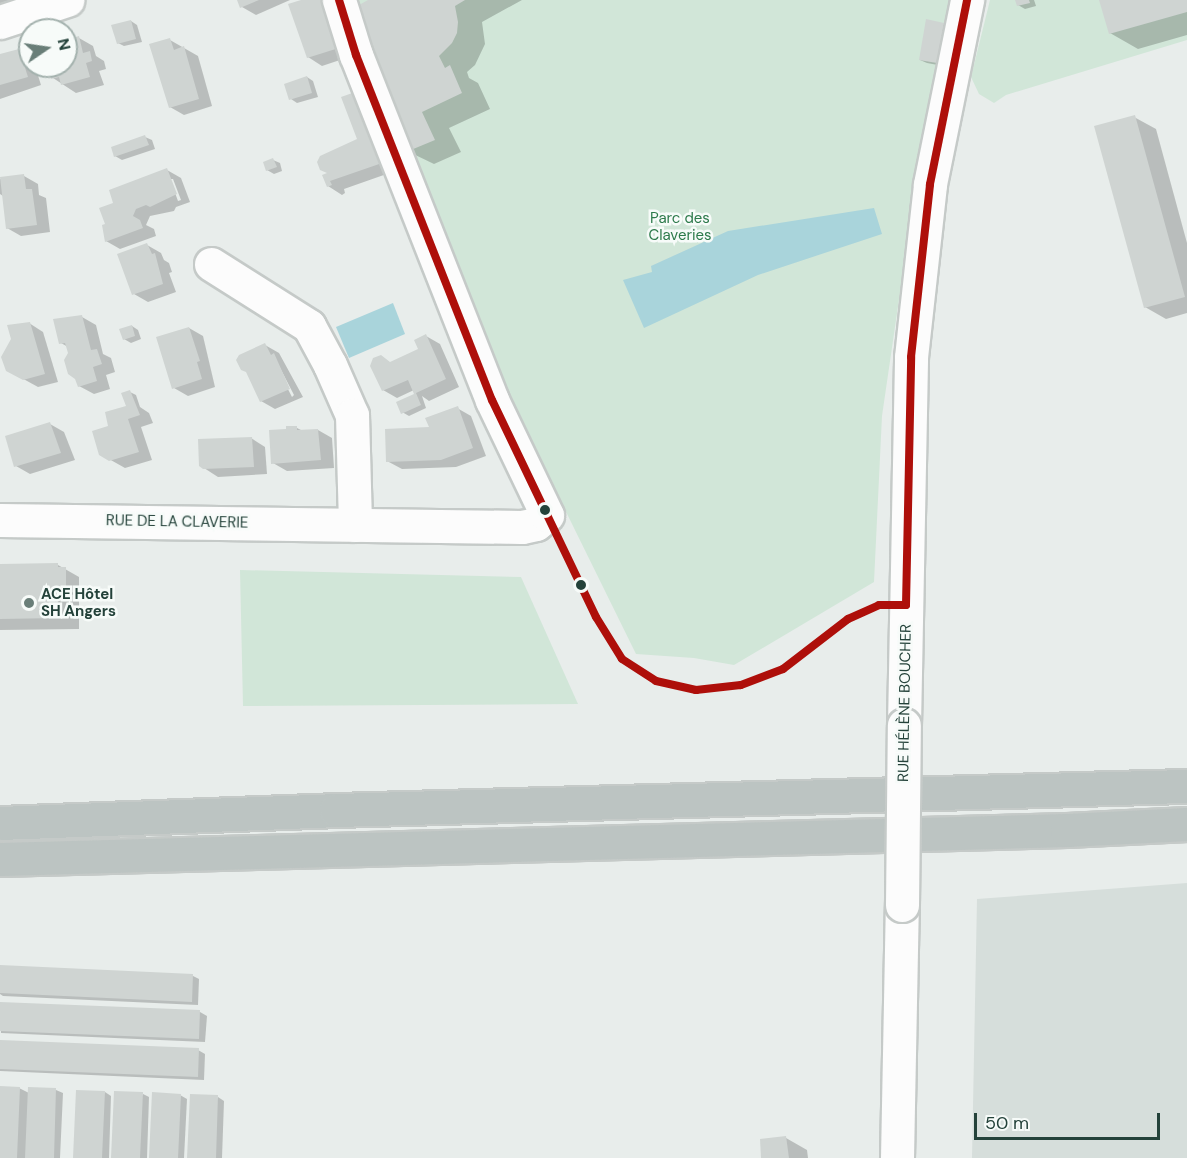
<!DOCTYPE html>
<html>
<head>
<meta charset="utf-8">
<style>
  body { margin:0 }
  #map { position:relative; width:1187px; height:1158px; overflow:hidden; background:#e8edeb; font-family:"DM Sans",sans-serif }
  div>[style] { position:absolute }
  .built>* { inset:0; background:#d6dedb }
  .green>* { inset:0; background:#d1e6d8 }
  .water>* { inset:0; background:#a9d4db }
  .shadow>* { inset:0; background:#0003 }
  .building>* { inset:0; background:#cfd4d2 }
  .roads { filter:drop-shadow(2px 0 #c5cac8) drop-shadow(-2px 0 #c5cac8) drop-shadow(0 2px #c5cac8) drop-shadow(0 -2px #c5cac8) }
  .minor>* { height:33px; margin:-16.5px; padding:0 16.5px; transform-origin:16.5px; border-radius:16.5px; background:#fcfcfc }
  .highway>* { height:33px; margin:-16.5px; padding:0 16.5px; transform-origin:16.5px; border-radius:16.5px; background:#bcc4c2 }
  .bridges { filter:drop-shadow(2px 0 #c5cac8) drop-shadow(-2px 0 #c5cac8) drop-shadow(0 2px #c5cac8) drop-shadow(0 -2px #c5cac8) }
  .minor-bridge>* { height:33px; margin:-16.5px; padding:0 16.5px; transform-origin:16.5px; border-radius:16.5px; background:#fcfcfc }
  .bus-1>* { height:8px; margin:-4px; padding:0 4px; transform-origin:4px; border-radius:4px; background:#ae0f0a }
  .dots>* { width:16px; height:16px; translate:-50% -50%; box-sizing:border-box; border:3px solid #f7fbf9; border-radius:50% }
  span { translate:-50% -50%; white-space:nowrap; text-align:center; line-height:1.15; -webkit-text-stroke:5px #f7fbf9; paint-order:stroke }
  .park-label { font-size:15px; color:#2d7a4b }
  .street-label { font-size:15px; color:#24423a }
  .poi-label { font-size:15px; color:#24423a; font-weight:700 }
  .left { translate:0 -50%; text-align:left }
  .north { position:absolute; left:18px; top:18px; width:60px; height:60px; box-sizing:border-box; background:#f7fbf9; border:2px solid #a3b1ad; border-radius:50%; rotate:77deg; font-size:16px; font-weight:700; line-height:24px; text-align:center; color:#24423a }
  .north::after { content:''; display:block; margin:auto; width:21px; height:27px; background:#697e78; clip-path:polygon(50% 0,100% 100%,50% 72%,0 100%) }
  .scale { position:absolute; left:974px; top:1113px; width:186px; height:27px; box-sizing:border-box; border:3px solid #24423a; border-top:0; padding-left:8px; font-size:18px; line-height:21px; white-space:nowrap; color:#24423a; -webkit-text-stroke:4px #f7fbf9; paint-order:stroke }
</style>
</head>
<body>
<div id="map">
  <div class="built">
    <div style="clip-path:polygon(1187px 883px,1187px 1158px,972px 1158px,977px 899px)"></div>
  </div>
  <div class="green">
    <div style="clip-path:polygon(345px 0,957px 0,922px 142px,882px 416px,874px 582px,734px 665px,694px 658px,636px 654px,480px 337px)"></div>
    <div style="clip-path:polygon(990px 0,1187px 0,1187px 40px,1006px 95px,994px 103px,979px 94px,971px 77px)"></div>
    <div style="clip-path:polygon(240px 570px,521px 577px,578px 704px,243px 706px)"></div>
  </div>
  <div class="water">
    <div style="clip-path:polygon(874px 208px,882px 234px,758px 275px,644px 328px,623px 280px,652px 272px,651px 266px,728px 231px)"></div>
    <div style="clip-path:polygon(393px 303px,405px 334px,349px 358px,336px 327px)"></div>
  </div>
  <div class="shadow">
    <div style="clip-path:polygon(0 0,13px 0,13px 1px,0 4px)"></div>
    <div style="clip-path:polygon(238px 0,290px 0,256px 15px,242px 7px)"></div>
    <div style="clip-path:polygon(302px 0,355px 55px,322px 66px,308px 57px)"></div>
    <div style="clip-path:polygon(372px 0,522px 0,482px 22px,485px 44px,475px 65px,467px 72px,469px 78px,478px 83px,490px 109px,449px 128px,461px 152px,434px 164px,407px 151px)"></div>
    <div style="clip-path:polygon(1017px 0,1034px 0,1036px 6px,1025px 9px,1018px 5px)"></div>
    <div style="clip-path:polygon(1101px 0,1187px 0,1187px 35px,1138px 49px,1110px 33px)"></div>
    <div style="clip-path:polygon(131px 21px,137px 25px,142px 42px,124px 46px,118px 43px)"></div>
    <div style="clip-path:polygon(944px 24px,950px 28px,943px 66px,927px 63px,920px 60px)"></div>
    <div style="clip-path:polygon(39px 25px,46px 30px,30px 30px,30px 28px)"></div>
    <div style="clip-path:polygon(79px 38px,93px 46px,96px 56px,104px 61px,106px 69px,99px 71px,104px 85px,76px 93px,53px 78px,50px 66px,66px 66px,66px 42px)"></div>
    <div style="clip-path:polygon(170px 40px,198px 56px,212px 106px,184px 115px,170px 107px)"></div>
    <div style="clip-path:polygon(19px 50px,30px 57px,30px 66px,35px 66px,41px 85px,0 99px,0 57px)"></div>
    <div style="clip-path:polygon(307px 77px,313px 81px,318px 97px,297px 103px,291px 99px)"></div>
    <div style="clip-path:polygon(1134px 117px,1156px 129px,1187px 243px,1187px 313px,1166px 319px,1145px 307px)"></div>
    <div style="clip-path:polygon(145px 137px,152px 140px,155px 149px,122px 160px,115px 156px)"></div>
    <div style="clip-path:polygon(359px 139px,398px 170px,344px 189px,345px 193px,342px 195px,328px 186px,330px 174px)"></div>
    <div style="clip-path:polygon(273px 160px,280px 163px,282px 171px,274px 174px,267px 170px)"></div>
    <div style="clip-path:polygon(evenodd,167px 170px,181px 178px,190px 202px,176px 207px,174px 211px,150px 216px,146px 225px,154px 229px,156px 236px,120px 249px,106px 241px,107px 225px,115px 204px,167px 170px,170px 179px,173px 179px,181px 200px,178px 201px,170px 179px)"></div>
    <div style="clip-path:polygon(24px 176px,38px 184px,39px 195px,46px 198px,50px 232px,21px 236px,7px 228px,3px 196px,0 194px,0 179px)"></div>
    <div style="clip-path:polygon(147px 245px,161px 253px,164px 260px,169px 263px,172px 272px,169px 273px,176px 292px,148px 302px,134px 294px)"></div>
    <div style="clip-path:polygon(82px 317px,96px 325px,103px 354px,111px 358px,115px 372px,106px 375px,110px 389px,94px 394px,79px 386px,68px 347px,61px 343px)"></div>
    <div style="clip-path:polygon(29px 323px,43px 332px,58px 382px,38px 387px,7px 370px,13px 339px)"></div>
    <div style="clip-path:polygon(132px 326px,138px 330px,141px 339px,131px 343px,124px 339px)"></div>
    <div style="clip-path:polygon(189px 328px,203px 336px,215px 387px,188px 396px,174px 388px)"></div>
    <div style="clip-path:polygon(426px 336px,440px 344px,459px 387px,429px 401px,422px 396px,426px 408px,409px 416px,402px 412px,416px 394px,414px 390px,397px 398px,383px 390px,391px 363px,420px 350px)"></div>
    <div style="clip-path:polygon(evenodd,265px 345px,279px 353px,303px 397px,275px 409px,261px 401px,265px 345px,275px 364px,278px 364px,294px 395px,292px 397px,275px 364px)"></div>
    <div style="clip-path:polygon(130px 392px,136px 395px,140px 407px,149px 413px,153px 423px,141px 427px,152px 460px,125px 468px,100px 454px,110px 427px,130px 406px)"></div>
    <div style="clip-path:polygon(457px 408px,471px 416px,486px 456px,456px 467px,402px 469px,387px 461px)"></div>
    <div style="clip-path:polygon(50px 424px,64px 432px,75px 460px,30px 474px,16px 466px)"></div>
    <div style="clip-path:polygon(297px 428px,303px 431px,318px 430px,332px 438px,334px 468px,287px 471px,273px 463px)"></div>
    <div style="clip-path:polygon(251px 438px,265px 447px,267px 474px,218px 477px,204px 468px)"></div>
    <div style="clip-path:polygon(0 565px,58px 565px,79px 577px,79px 629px,0 630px)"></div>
    <div style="clip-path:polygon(0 967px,193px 976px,199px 979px,198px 1005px,3px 996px,0 994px)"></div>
    <div style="clip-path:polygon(0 1003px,200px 1012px,207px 1016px,205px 1042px,1px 1033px)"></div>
    <div style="clip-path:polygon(0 1041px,198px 1050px,205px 1054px,204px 1080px,0 1071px)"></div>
    <div style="clip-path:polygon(0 1087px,19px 1088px,29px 1093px,29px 1088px,56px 1090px,63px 1093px,60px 1158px,0 1158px)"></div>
    <div style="clip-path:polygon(105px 1092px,111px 1096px,109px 1158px,75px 1158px)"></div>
    <div style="clip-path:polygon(143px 1094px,149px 1097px,147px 1158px,113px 1158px)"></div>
    <div style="clip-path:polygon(180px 1095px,187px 1099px,184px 1158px,151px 1158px)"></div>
    <div style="clip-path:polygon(218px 1097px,224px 1101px,222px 1158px,189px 1158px)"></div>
    <div style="clip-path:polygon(786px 1138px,807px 1150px,808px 1158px,764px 1158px)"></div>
  </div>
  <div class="building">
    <div style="clip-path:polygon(237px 0,259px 0,240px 8px)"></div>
    <div style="clip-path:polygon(301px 0,326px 0,342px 47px,307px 58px,288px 4px)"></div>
    <div style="clip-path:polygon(368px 0,465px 0,455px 6px,458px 22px,457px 33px,452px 43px,439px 56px,445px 68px,450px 65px,462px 93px,422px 112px,435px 140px,406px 152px,357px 13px,359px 5px)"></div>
    <div style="clip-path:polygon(1015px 0,1029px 0,1030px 3px,1017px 6px)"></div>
    <div style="clip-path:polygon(1099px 0,1187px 0,1187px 12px,1109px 34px)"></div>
    <div style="clip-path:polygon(926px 19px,944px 23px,937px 63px,919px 60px)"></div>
    <div style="clip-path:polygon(131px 20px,136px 39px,117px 44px,111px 25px)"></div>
    <div style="clip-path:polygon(79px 36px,83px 53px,90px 51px,92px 61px,86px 63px,90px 77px,61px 85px,59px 77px,51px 79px,48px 66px,66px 66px,66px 40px)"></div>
    <div style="clip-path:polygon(170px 38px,174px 50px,184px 46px,199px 99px,169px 108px,149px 44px)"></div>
    <div style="clip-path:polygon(19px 49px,28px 77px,0 85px,0 54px)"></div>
    <div style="clip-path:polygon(307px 76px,312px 93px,289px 100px,284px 84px)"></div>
    <div style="clip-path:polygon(358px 91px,385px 162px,330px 181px,332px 185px,327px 187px,322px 175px,327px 173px,320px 170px,317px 162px,320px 156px,357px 139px,341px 97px)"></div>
    <div style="clip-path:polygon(1135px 115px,1185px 297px,1144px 308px,1094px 126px)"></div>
    <div style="clip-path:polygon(145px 135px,149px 145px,114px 157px,111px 147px)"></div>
    <div style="clip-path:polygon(273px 158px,277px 167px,266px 171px,263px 162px)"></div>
    <div style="clip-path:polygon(167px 168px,177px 194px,150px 207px,146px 205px,136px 209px,133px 216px,140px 220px,143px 228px,105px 242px,102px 225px,105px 224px,99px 208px,113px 203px,109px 190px)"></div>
    <div style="clip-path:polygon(24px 174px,26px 189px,32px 189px,37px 225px,6px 229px,0 177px)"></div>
    <div style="clip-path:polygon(147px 243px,152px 254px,155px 253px,163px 284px,132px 295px,117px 254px)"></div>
    <div style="clip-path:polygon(82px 315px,91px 350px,97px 349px,102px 364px,93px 367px,97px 381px,78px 387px,75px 379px,68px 374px,64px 360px,68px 353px,65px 343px,59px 344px,53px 319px)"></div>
    <div style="clip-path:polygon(30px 322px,45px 374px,23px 380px,6px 371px,1px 357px,11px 339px,7px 325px)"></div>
    <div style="clip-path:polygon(132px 325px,135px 336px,123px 340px,119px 329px)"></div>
    <div style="clip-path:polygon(189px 327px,200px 361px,197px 362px,202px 379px,172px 389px,156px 337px)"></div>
    <div style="clip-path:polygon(426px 334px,446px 379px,416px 393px,421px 405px,401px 414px,396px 402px,414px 394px,408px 380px,382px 391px,370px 366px,373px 358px,381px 355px,390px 362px,418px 349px,414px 340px)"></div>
    <div style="clip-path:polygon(265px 343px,271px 355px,274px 353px,290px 389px,260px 402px,246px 372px,241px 370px,236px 360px,239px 355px)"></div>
    <div style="clip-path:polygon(130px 390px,140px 415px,128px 419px,139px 452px,109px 461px,99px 455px,92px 431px,108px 426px,105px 412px,126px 406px,121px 393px)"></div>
    <div style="clip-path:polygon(458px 406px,473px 448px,441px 460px,386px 462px,385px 429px,429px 427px,425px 418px)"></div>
    <div style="clip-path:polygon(50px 422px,61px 453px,14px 467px,5px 436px)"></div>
    <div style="clip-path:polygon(286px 426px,297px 426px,297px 430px,318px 429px,321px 460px,271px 464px,269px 430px,286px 429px)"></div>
    <div style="clip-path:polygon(252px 437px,254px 467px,203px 469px,199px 466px,198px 439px)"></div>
    <div style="clip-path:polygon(58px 563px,58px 567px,66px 567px,66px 588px,58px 588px,58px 618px,0 619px,0 564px)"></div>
    <div style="clip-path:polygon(0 965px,193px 974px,192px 1002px,0 993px)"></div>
    <div style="clip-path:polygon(0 1002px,200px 1010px,199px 1039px,0 1031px)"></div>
    <div style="clip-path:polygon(0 1040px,199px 1048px,198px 1077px,0 1069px)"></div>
    <div style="clip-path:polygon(0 1086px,20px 1087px,17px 1158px,0 1158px)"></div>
    <div style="clip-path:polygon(28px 1087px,56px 1088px,54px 1158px,25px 1158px)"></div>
    <div style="clip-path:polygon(76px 1090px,105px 1091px,102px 1158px,73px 1158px)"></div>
    <div style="clip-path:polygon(114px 1091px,143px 1092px,140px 1158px,111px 1158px)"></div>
    <div style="clip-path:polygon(152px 1092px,181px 1094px,178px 1158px,149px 1158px)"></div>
    <div style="clip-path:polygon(190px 1094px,218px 1095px,216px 1158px,187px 1158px)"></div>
    <div style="clip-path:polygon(786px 1136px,789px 1158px,761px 1158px,760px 1139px)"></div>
  </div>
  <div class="roads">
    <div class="minor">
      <div style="left:0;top:22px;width:71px;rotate:-18.2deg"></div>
      <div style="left:211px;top:264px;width:116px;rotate:32.3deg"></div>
      <div style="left:309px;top:326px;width:44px;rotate:61.7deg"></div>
      <div style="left:330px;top:365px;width:55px;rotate:66.3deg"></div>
      <div style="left:352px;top:415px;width:110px;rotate:88.4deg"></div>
      <div style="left:0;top:520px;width:522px;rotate:0.77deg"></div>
      <div style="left:522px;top:527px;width:14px;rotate:-12deg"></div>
      <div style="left:536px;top:524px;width:14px;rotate:-39deg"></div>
      <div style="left:547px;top:515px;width:127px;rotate:-115.6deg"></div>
      <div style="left:492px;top:400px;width:371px;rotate:-111.5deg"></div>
      <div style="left:356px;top:55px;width:58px;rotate:-107.2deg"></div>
      <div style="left:904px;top:725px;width:368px;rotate:-88.9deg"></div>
      <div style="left:911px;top:357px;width:174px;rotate:-83.7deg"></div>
      <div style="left:930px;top:184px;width:188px;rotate:-78.6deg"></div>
      <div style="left:897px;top:1158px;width:253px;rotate:-88.9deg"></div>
    </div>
    <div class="highway">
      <div style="left:0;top:823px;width:336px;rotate:-2.2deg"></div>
      <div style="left:336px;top:810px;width:851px;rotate:-1.62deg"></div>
      <div style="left:0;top:859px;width:1067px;rotate:-1.56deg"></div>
      <div style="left:1067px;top:830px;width:120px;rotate:-2.9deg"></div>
    </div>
  </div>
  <div class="bridges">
    <div class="minor-bridge">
      <div style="left:902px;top:905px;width:180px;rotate:-89.4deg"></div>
    </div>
  </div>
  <div class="bus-1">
    <div style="left:339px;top:0;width:58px;rotate:72.8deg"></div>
    <div style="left:356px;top:55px;width:371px;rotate:68.5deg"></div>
    <div style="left:492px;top:400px;width:241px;rotate:64.4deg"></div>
    <div style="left:596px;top:617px;width:49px;rotate:58.2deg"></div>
    <div style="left:622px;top:659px;width:40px;rotate:32.9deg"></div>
    <div style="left:656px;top:681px;width:41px;rotate:12.7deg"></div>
    <div style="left:696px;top:690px;width:45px;rotate:-6.3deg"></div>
    <div style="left:741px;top:685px;width:45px;rotate:-20.9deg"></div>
    <div style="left:783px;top:669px;width:82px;rotate:-37.6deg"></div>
    <div style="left:848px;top:619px;width:34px;rotate:-24deg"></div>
    <div style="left:879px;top:605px;width:27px"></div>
    <div style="left:906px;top:605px;width:248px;rotate:-88.8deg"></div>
    <div style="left:911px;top:357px;width:174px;rotate:-83.7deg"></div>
    <div style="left:930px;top:184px;width:188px;rotate:-78.6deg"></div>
  </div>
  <div class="dots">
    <div style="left:545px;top:510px;background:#24423a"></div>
    <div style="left:581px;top:585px;background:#24423a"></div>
    <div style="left:29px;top:603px;background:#697e78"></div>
  </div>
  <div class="park-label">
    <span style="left:680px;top:227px">Parc des<br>Claveries</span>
  </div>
  <div class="street-label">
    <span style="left:177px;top:522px;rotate:1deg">RUE DE LA CLAVERIE</span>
    <span style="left:905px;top:703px;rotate:-89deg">RUE HÉLÈNE BOUCHER</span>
  </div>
  <div class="poi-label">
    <span class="left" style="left:41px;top:603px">ACE Hôtel<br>SH Angers</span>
  </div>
  <div class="north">N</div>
  <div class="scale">50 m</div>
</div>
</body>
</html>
